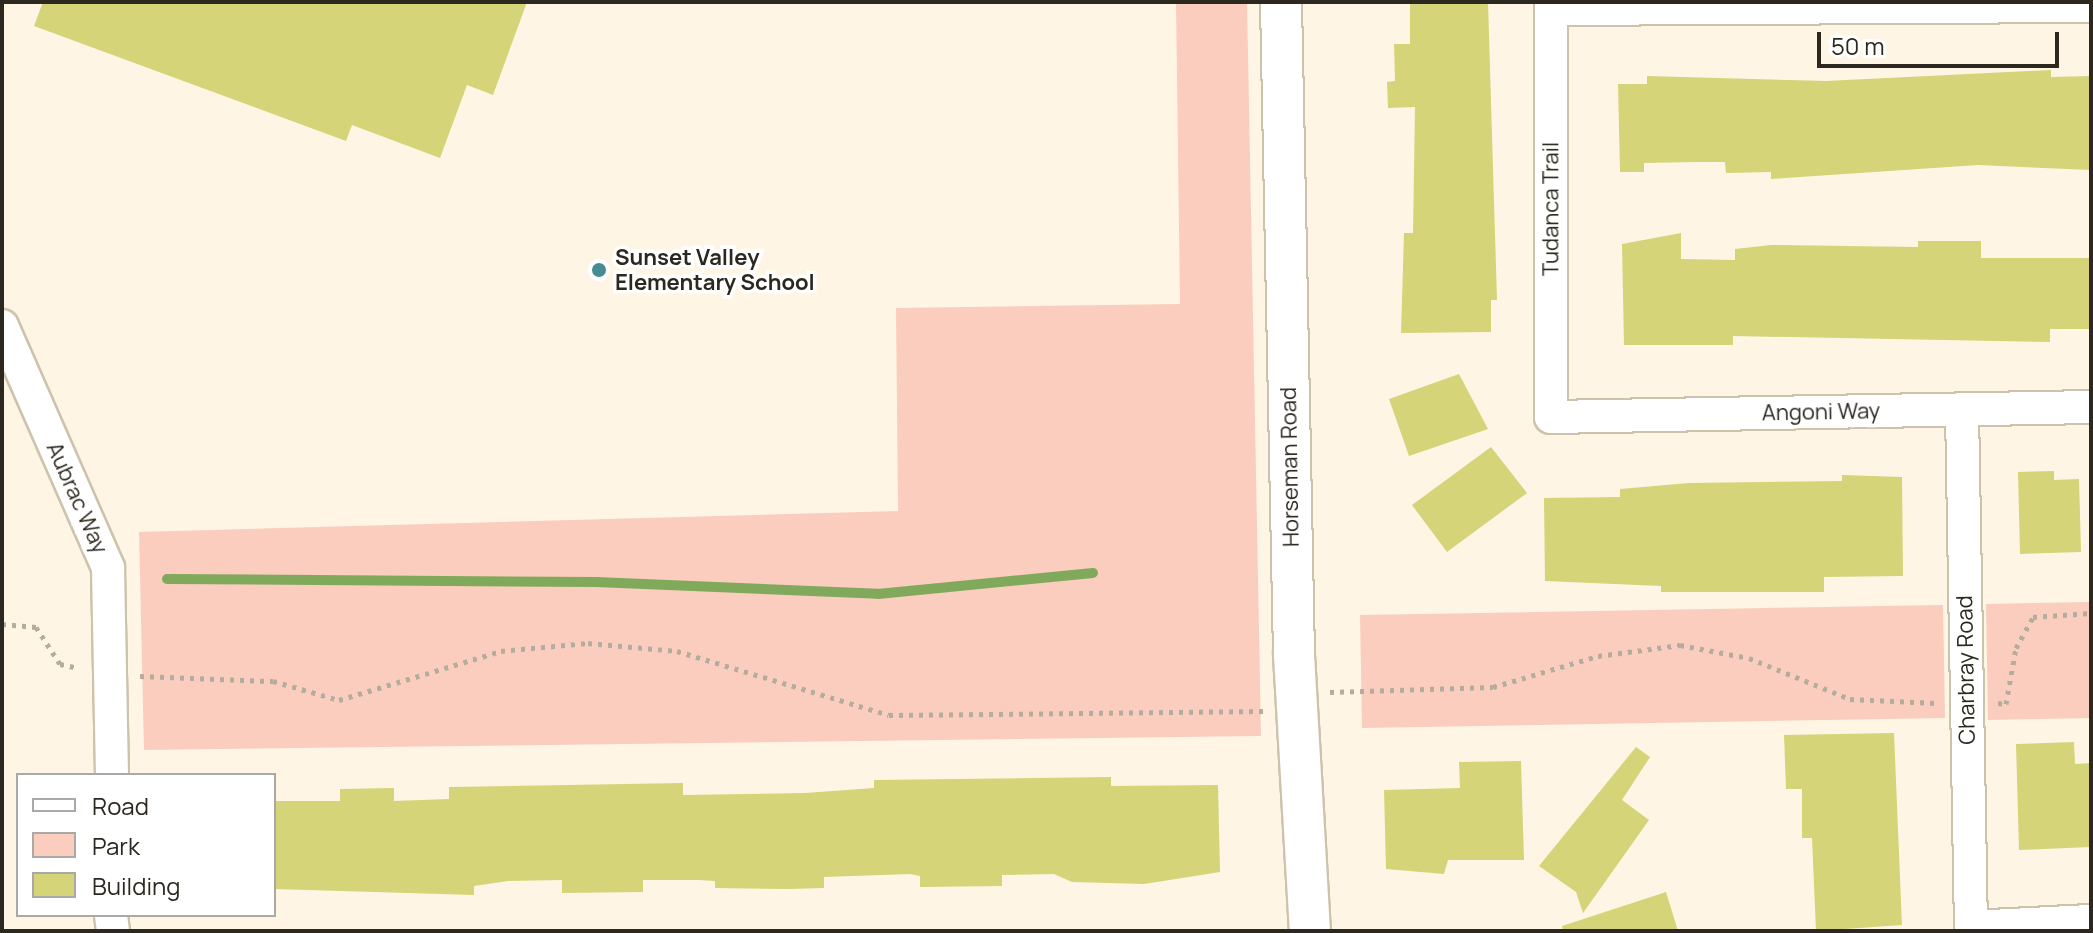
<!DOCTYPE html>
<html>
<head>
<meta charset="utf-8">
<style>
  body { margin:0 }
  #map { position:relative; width:2093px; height:933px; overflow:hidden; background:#fef5e4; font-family:Manrope,sans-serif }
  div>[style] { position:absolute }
  .green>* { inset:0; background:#facdbf }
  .stream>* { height:10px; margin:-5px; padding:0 5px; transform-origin:5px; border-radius:5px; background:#81a95c }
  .building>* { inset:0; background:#d5d479 }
  .path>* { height:5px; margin-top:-2.5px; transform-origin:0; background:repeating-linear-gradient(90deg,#b4ad9e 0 4px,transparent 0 10px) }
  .roads { filter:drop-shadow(2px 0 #cdc3ad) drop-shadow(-2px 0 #cdc3ad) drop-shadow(0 2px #cdc3ad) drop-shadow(0 -2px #cdc3ad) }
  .minor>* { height:32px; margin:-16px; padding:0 16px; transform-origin:16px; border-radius:16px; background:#fff }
  .tertiary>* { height:40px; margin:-20px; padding:0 20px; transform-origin:20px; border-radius:20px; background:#fff }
  .dots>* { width:22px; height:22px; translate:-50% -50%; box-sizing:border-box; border:4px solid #fff; border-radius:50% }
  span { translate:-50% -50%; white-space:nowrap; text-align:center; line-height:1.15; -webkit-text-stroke:7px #fff; paint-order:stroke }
  .street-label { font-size:22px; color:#2c281f }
  .poi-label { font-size:22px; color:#2c281f; font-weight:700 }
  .left { translate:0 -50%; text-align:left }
  .frame { position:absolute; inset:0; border:4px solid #2c281f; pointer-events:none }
  .legend { position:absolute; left:16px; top:773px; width:260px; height:144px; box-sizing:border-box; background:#fff; border:2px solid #aba9a5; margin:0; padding:10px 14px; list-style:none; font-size:24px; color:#2c281f }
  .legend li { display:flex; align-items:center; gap:16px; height:40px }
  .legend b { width:40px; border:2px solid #aba9a5 }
  .scale { position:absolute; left:1817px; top:32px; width:242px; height:36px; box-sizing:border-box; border:4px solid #2c281f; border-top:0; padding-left:10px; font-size:24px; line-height:28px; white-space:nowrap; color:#2c281f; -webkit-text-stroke:6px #fff; paint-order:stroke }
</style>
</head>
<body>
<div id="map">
  <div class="green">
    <div style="clip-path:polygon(1176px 2px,1247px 2px,1261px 736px,144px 750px,139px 532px,898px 511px,896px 308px,1180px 304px)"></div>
    <div style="clip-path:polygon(2091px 602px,2091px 718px,1988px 720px,1986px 604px)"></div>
    <div style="clip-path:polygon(1943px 605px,1945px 718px,1362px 728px,1360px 615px)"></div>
  </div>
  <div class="stream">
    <div style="left:167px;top:579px;width:429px;rotate:0.4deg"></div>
    <div style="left:596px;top:582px;width:282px;rotate:2.4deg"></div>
    <div style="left:878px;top:594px;width:216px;rotate:-5.6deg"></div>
  </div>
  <div class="building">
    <div style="clip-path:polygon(43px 2px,527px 2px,493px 95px,467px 85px,440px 158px,352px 125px,346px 141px,34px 26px)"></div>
    <div style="clip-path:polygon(1410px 2px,1488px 2px,1497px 300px,1491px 300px,1491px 332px,1401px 333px,1404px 233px,1413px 233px,1415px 107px,1388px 108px,1387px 82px,1395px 81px,1394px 44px,1410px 44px)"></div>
    <div style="clip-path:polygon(2051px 70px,2051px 77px,2091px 76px,2091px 170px,1978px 165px,1771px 179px,1771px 172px,1726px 173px,1725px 162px,1696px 162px,1644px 163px,1644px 172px,1620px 172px,1618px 84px,1647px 84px,1647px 76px,1826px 81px)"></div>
    <div style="clip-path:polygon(1681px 233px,1681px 259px,1735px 260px,1735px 249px,1771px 245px,1918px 247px,1918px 241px,1981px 241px,1981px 258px,2091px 258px,2091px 329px,2050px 329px,2050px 342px,1733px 336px,1733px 345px,1624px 345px,1622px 244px)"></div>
    <div style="clip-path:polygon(1459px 374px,1488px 429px,1409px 456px,1389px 399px)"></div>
    <div style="clip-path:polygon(1491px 447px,1527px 493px,1447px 552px,1412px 505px)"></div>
    <div style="clip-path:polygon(2054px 471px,2054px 480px,2079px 479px,2081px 552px,2020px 554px,2018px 472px)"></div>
    <div style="clip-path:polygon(1842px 475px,1902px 477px,1903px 576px,1824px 577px,1824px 592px,1661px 592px,1661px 586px,1545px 581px,1544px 498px,1620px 497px,1620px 489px,1689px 483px,1842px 481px)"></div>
    <div style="clip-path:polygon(1894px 733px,1902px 925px,1816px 931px,1812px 838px,1802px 838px,1802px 789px,1786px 789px,1784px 735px)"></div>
    <div style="clip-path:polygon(2074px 742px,2075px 764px,2091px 763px,2091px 847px,2019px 850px,2016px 744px)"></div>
    <div style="clip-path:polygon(1636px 747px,1650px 757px,1622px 800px,1649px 820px,1583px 913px,1576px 892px,1539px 866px)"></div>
    <div style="clip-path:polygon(1521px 761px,1524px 860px,1448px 860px,1444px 874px,1386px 869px,1384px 790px,1460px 788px,1459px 762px)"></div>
    <div style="clip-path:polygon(1111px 777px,1111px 786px,1218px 785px,1220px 872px,1144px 884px,1072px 882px,1054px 874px,1002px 875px,1002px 886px,920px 887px,920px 876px,910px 874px,824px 877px,824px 888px,789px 889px,715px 888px,715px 881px,698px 880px,643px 880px,643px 892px,562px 893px,562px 880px,508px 881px,474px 886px,474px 895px,274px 889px,274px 801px,340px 801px,340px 789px,394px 788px,394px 801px,449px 799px,449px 787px,683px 783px,683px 795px,805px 793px,874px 788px,874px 780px)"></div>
    <div style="clip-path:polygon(1666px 892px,1678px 931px,1563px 931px,1562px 926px)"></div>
  </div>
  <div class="path">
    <div style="left:2px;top:624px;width:34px;rotate:5deg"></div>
    <div style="left:36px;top:627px;width:44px;rotate:57deg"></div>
    <div style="left:60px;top:664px;width:19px;rotate:12deg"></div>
    <div style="left:140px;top:676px;width:133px;rotate:2.2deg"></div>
    <div style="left:273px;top:681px;width:69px;rotate:16.1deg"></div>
    <div style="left:339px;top:700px;width:169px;rotate:-16.8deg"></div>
    <div style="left:501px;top:651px;width:87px;rotate:-5.3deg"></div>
    <div style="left:588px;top:643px;width:89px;rotate:5.1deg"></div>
    <div style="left:677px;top:651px;width:221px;rotate:16.8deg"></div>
    <div style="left:889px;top:715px;width:375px;rotate:-0.6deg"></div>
    <div style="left:1330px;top:692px;width:163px;rotate:-1.8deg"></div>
    <div style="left:1493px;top:687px;width:109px;rotate:-16.4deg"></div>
    <div style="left:1598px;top:656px;width:83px;rotate:-7.6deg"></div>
    <div style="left:1680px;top:645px;width:70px;rotate:10.7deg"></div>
    <div style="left:1749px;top:658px;width:109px;rotate:22.1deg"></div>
    <div style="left:1850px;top:699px;width:86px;rotate:2.7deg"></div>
    <div style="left:1998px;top:703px;width:8px;rotate:7deg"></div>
    <div style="left:2006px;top:704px;width:57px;rotate:-79.9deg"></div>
    <div style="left:2016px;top:648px;width:35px;rotate:-61deg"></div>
    <div style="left:2033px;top:617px;width:58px;rotate:-3.9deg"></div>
  </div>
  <div class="roads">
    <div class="minor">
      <div style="left:1551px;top:2px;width:415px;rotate:90deg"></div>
      <div style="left:1551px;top:417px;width:540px;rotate:-1.06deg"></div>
      <div style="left:1551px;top:9px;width:540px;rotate:-0.32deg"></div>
      <div style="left:2px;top:326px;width:264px;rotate:66.3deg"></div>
      <div style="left:108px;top:568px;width:207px;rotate:88.9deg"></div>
      <div style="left:1962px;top:409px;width:522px;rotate:89.01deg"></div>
      <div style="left:111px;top:915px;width:16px;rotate:83deg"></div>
      <div style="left:1971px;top:927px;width:120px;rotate:-2.9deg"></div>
    </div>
    <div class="tertiary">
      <div style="left:1281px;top:2px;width:653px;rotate:88.86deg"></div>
      <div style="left:1294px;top:655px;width:276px;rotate:86.7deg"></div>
    </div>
  </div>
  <div class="dots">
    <div style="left:599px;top:270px;background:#458d92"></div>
  </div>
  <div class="street-label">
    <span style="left:1551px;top:209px;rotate:-90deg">Tudanca Trail</span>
    <span style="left:1821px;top:412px;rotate:-1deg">Angoni Way</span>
    <span style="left:1290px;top:467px;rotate:-91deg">Horseman Road</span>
    <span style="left:77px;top:498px;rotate:66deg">Aubrac Way</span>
    <span style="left:1966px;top:670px;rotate:-91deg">Charbray Road</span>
  </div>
  <div class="poi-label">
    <span class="left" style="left:615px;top:270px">Sunset Valley<br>Elementary School</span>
  </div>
  <div class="frame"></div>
  <ul class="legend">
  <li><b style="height:10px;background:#fff"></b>Road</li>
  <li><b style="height:22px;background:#facdbf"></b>Park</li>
  <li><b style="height:22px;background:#d5d479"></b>Building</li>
  </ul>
  <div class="scale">50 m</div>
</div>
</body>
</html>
